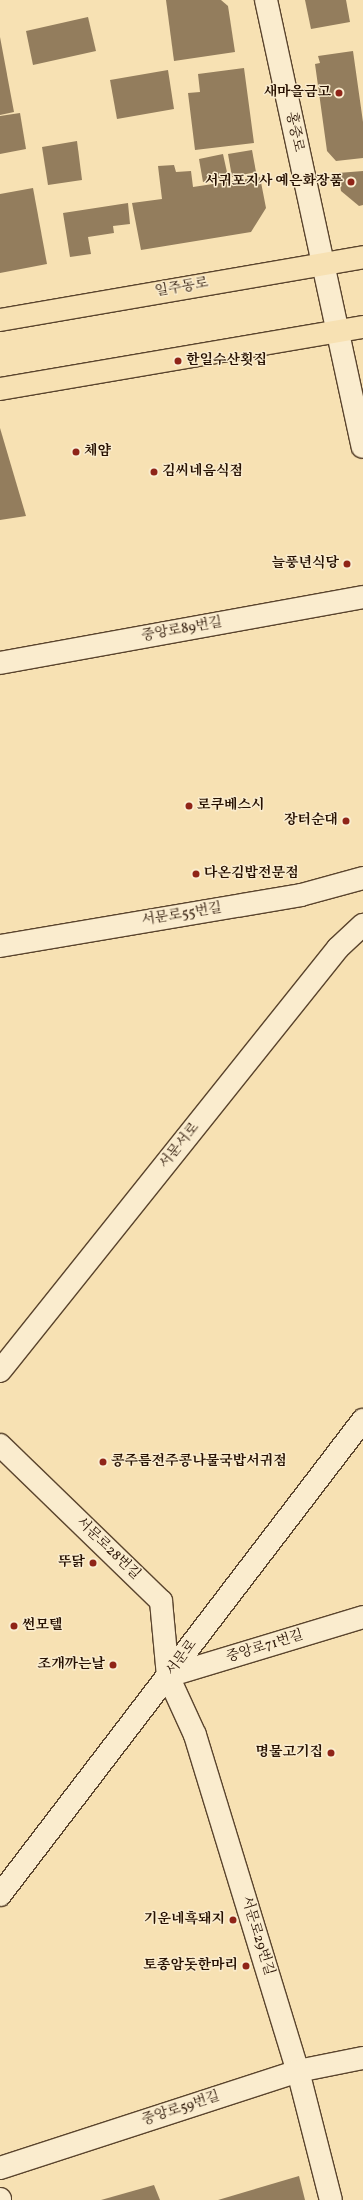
<!DOCTYPE html>
<html>
<head>
<meta charset="utf-8">
<style>
  body { margin:0 }
  #map { position:relative; width:363px; height:2200px; overflow:hidden; background:#f7e1b3; font-family:Vollkorn,"Noto Serif KR",serif }
  div>[style] { position:absolute }
  .building>* { inset:0; background:#937d5d }
  .roads { filter:drop-shadow(1px 0 #5a442d) drop-shadow(-1px 0 #5a442d) drop-shadow(0 1px #5a442d) drop-shadow(0 -1px #5a442d) }
  .minor>* { height:22px; margin:-11px; padding:0 11px; transform-origin:11px; border-radius:11px; background:#faecce }
  .major>* { height:22px; margin:-11px; padding:0 11px; transform-origin:11px; border-radius:11px; background:#f7e1b3 }
  .dots>* { width:11px; height:11px; translate:-50% -50%; box-sizing:border-box; border:2px solid #faecce; border-radius:50% }
  span { translate:-50% -50%; white-space:nowrap; text-align:center; line-height:1.15; -webkit-text-stroke:3px #faecce; paint-order:stroke }
  .poi-label { font-size:14px; color:#261000; font-weight:700 }
  .right { translate:-100% -50%; text-align:right }
  .left { translate:0 -50%; text-align:left }
  .street-label { font-size:14px; color:#261000 }
</style>
</head>
<body>
<div id="map">
  <div class="building">
    <div style="clip-path:polygon(166px 0,221px 0,228px 6px,235px 52px,174px 61px)"></div>
    <div style="clip-path:polygon(305px 0,346px 0,350px 22px,311px 29px)"></div>
    <div style="clip-path:polygon(88px 17px,96px 51px,33px 65px,26px 31px)"></div>
    <div style="clip-path:polygon(0 37px,14px 112px,0 115px)"></div>
    <div style="clip-path:polygon(353px 51px,363px 122px,363px 158px,336px 161px,327px 151px,315px 64px,320px 63px,318px 56px)"></div>
    <div style="clip-path:polygon(244px 68px,254px 143px,195px 150px,188px 93px,200px 92px,198px 74px)"></div>
    <div style="clip-path:polygon(168px 70px,174px 109px,117px 119px,110px 80px)"></div>
    <div style="clip-path:polygon(20px 113px,26px 149px,0 154px,0 116px)"></div>
    <div style="clip-path:polygon(77px 141px,82px 180px,48px 185px,42px 147px)"></div>
    <div style="clip-path:polygon(252px 150px,256px 172px,232px 177px,228px 154px)"></div>
    <div style="clip-path:polygon(223px 154px,228px 177px,203px 182px,199px 159px)"></div>
    <div style="clip-path:polygon(174px 165px,176px 172px,191px 171px,193px 187px,260px 177px,266px 208px,251px 232px,141px 250px,132px 203px,162px 199px,158px 166px)"></div>
    <div style="clip-path:polygon(363px 171px,363px 205px,359px 206px,341px 191px,338px 173px)"></div>
    <div style="clip-path:polygon(33px 188px,47px 264px,0 273px,0 194px)"></div>
    <div style="clip-path:polygon(128px 203px,130px 224px,113px 226px,114px 233px,88px 237px,91px 254px,70px 257px,63px 213px)"></div>
    <div style="clip-path:polygon(0 428px,26px 516px,0 520px)"></div>
    <div style="clip-path:polygon(299px 2176px,305px 2200px,218px 2200px)"></div>
    <div style="clip-path:polygon(154px 2185px,160px 2200px,101px 2200px)"></div>
  </div>
  <div class="roads">
    <div class="minor">
      <div style="left:266px;top:0;width:457px;rotate:77.8deg"></div>
      <div style="left:0;top:663px;width:369px;rotate:-10.3deg"></div>
      <div style="left:0;top:946px;width:305px;rotate:-9.6deg"></div>
      <div style="left:301px;top:895px;width:64px;rotate:-15.3deg"></div>
      <div style="left:0;top:1371px;width:541px;rotate:-51.37deg"></div>
      <div style="left:338px;top:948px;width:34px;rotate:-43deg"></div>
      <div style="left:0;top:1445px;width:224px;rotate:44.1deg"></div>
      <div style="left:161px;top:1601px;width:75px;rotate:84.7deg"></div>
      <div style="left:168px;top:1676px;width:65px;rotate:65.4deg"></div>
      <div style="left:195px;top:1735px;width:351px;rotate:73deg"></div>
      <div style="left:298px;top:2071px;width:133px;rotate:75.7deg"></div>
      <div style="left:168px;top:1676px;width:204px;rotate:-16.8deg"></div>
      <div style="left:0;top:1895px;width:598px;rotate:-52.61deg"></div>
      <div style="left:0;top:2168px;width:313px;rotate:-18deg"></div>
      <div style="left:298px;top:2071px;width:66px;rotate:-11.3deg"></div>
      <div style="left:0;top:2199px;width:1px;rotate:90deg"></div>
    </div>
    <div class="major">
      <div style="left:0;top:320px;width:368px;rotate:-9.8deg"></div>
      <div style="left:0;top:389px;width:368px;rotate:-9.7deg"></div>
    </div>
  </div>
  <div class="dots">
    <div style="left:339px;top:93px;background:#8f2418"></div>
    <div style="left:351px;top:182px;background:#8f2418"></div>
    <div style="left:178px;top:361px;background:#8f2418"></div>
    <div style="left:76px;top:452px;background:#8f2418"></div>
    <div style="left:154px;top:472px;background:#8f2418"></div>
    <div style="left:347px;top:564px;background:#8f2418"></div>
    <div style="left:189px;top:806px;background:#8f2418"></div>
    <div style="left:346px;top:821px;background:#8f2418"></div>
    <div style="left:196px;top:874px;background:#8f2418"></div>
    <div style="left:103px;top:1462px;background:#8f2418"></div>
    <div style="left:93px;top:1563px;background:#8f2418"></div>
    <div style="left:14px;top:1626px;background:#8f2418"></div>
    <div style="left:113px;top:1665px;background:#8f2418"></div>
    <div style="left:331px;top:1753px;background:#8f2418"></div>
    <div style="left:233px;top:1920px;background:#8f2418"></div>
    <div style="left:246px;top:1966px;background:#8f2418"></div>
  </div>
  <div class="poi-label">
    <span class="right" style="left:331px;top:93px">새마을금고</span>
    <span class="right" style="left:343px;top:182px">서귀포지사 예은화장품</span>
    <span class="left" style="left:186px;top:361px">한일수산횟집</span>
    <span class="left" style="left:84px;top:452px">체얌</span>
    <span class="left" style="left:162px;top:472px">김씨네음식점</span>
    <span class="right" style="left:339px;top:564px">늘풍년식당</span>
    <span class="left" style="left:197px;top:806px">로쿠베스시</span>
    <span class="right" style="left:338px;top:821px">장터순대</span>
    <span class="left" style="left:204px;top:874px">다온김밥전문점</span>
    <span class="left" style="left:111px;top:1462px">콩주름전주콩나물국밥서귀점</span>
    <span class="right" style="left:85px;top:1563px">뚜닭</span>
    <span class="left" style="left:22px;top:1626px">썬모텔</span>
    <span class="right" style="left:105px;top:1665px">조개까는날</span>
    <span class="right" style="left:323px;top:1753px">명물고기집</span>
    <span class="right" style="left:225px;top:1920px">기운네흑돼지</span>
    <span class="right" style="left:238px;top:1966px">토종암돗한마리</span>
  </div>
  <div class="street-label">
    <span style="left:294px;top:132px;rotate:78deg">홍중로</span>
    <span style="left:182px;top:288px;rotate:-10deg">일주동로</span>
    <span style="left:182px;top:630px;rotate:-10deg">중앙로89번길</span>
    <span style="left:182px;top:915px;rotate:-9deg">서문로55번길</span>
    <span style="left:180px;top:1146px;rotate:-51deg">서문서로</span>
    <span style="left:108px;top:1549px;rotate:44deg">서문로28번길</span>
    <span style="left:265px;top:1647px;rotate:-17deg">중앙로71번길</span>
    <span style="left:182px;top:1658px;rotate:-53deg">서문로</span>
    <span style="left:257px;top:1936px;rotate:73deg">서문로29번길</span>
    <span style="left:181px;top:2109px;rotate:-18deg">중앙로59번길</span>
  </div>
</div>
</body>
</html>
